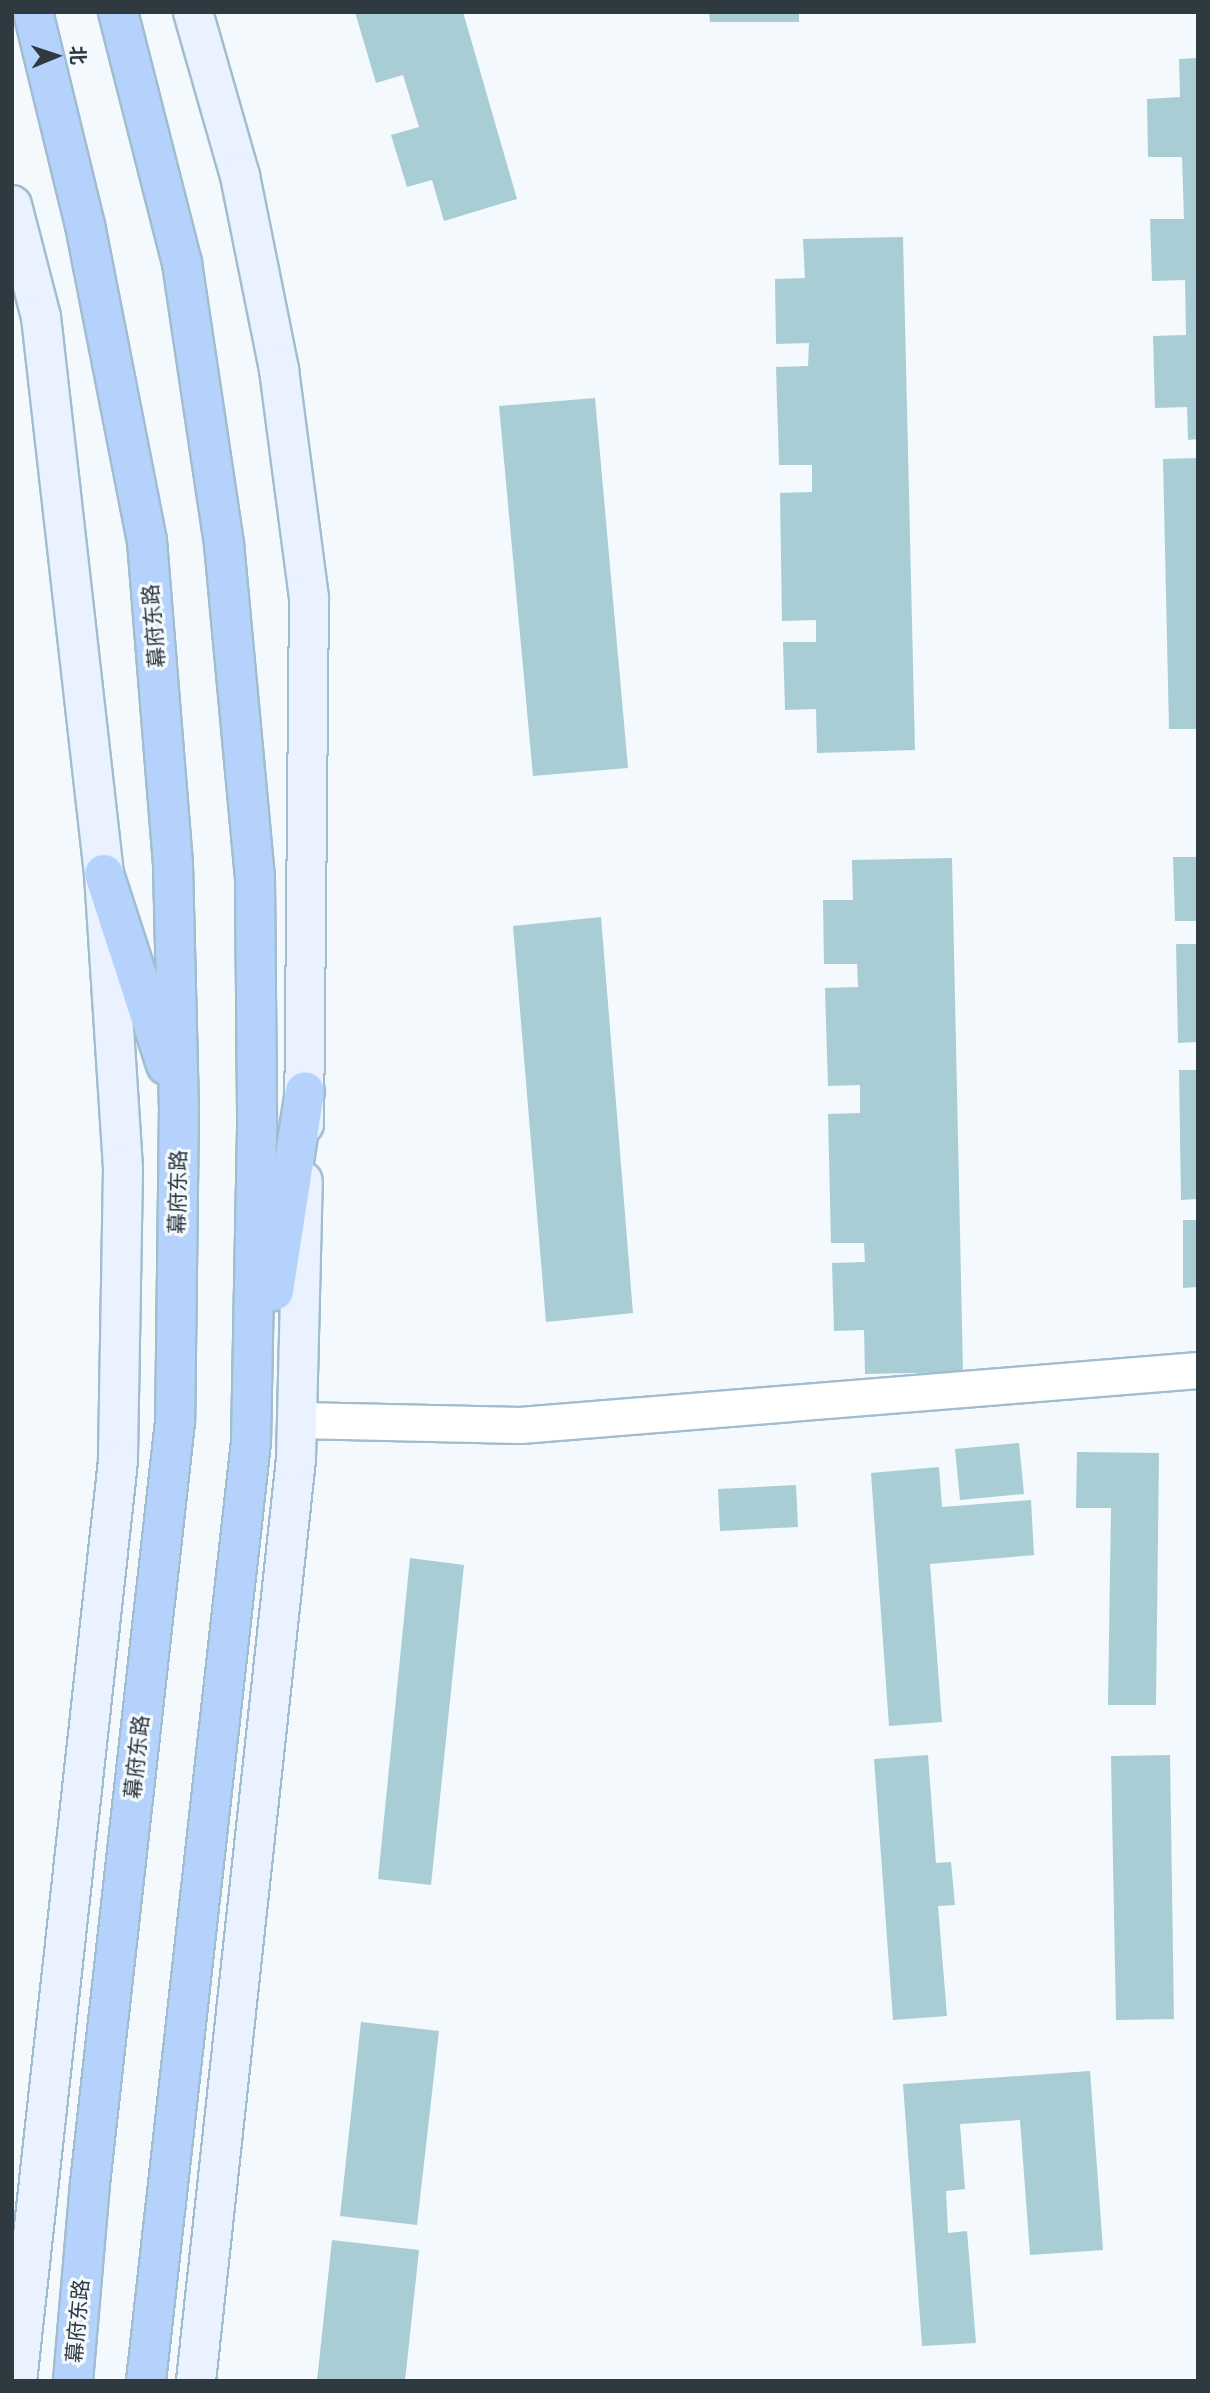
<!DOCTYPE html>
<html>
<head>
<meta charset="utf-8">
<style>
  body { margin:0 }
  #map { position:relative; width:1210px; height:2393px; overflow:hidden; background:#f3f9fc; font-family:"DM Sans","Noto Sans SC",sans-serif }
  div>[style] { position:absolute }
  .building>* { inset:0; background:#a9cdd5 }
  .roads { filter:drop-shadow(2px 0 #a1bdcf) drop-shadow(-2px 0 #a1bdcf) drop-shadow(0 2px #a1bdcf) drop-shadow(0 -2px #a1bdcf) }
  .street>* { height:35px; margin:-17.5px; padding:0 17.5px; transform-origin:17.5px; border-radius:17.5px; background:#fff }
  .secondary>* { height:38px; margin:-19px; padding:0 19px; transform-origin:19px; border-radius:19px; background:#e9f2fe }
  .highway>* { height:38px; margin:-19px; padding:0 19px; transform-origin:19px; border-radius:19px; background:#b5d2fc }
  span { translate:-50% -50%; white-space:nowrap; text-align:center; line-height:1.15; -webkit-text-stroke:6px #f3f9fc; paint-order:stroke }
  .street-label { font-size:21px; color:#2e3940 }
  .frame { position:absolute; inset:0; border:14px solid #2e3940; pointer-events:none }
  .north { position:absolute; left:21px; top:21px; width:70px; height:70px; -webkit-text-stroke:5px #f3f9fc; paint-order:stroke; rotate:88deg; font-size:19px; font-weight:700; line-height:28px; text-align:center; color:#2e3940 }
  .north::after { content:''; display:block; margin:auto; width:24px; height:32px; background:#2e3940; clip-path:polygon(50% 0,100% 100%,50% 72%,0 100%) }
</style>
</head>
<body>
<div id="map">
  <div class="building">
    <div style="clip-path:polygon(355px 12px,463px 12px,517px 199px,444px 221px,432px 180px,407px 187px,391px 135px,419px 127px,403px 75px,376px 83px)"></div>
    <div style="clip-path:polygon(709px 12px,799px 12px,799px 22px,710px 22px)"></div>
    <div style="clip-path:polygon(1198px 58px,1198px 439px,1188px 440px,1187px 407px,1155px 408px,1153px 336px,1186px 335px,1185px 280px,1152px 281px,1150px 219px,1184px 219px,1182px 157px,1148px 157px,1147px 99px,1180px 97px,1179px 59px)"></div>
    <div style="clip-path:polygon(903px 237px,915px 750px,817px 753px,816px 709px,785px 710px,783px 642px,816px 642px,816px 620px,782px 621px,780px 493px,812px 492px,812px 465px,779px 465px,776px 367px,808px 366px,809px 343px,776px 344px,775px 279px,805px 278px,803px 239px)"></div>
    <div style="clip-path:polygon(595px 398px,628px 768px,533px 776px,499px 406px)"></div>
    <div style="clip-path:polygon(1198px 458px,1198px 729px,1169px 729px,1163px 459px)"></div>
    <div style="clip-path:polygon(1173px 857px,1198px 857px,1198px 921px,1175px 921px)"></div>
    <div style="clip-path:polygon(952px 858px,963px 1372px,865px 1374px,864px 1330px,834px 1331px,832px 1263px,865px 1262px,864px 1243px,831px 1243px,828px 1114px,860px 1113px,860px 1085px,828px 1086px,825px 988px,858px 987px,857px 964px,824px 964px,823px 900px,853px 900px,852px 860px)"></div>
    <div style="clip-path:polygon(601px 917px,633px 1313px,546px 1322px,513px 926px)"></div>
    <div style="clip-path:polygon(1176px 944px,1198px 944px,1198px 1042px,1178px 1043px)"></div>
    <div style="clip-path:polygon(1179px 1070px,1198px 1070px,1198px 1199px,1181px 1200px)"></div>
    <div style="clip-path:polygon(1183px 1220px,1198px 1220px,1198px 1287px,1183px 1288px)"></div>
    <div style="clip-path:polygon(1019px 1443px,1024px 1494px,960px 1500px,955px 1449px)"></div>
    <div style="clip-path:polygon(1077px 1452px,1159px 1453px,1156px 1705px,1108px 1705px,1111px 1508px,1076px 1508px)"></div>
    <div style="clip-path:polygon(939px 1467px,942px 1507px,1031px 1500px,1034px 1555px,930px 1564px,942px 1722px,889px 1726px,871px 1473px)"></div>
    <div style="clip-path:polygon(796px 1485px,798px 1527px,720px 1531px,718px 1489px)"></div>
    <div style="clip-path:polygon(410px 1558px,464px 1565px,431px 1885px,378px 1879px)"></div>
    <div style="clip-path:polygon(928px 1755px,936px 1863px,951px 1862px,955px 1905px,938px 1906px,947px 2016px,893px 2020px,874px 1759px)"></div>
    <div style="clip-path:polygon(1170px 1755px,1174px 2019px,1116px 2020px,1111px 1756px)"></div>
    <div style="clip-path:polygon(361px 2022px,439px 2031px,417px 2225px,340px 2216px)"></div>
    <div style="clip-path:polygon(1090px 2071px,1103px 2250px,1030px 2255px,1020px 2120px,960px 2124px,965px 2189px,946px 2191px,948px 2233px,967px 2231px,976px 2343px,922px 2346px,903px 2084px)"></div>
    <div style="clip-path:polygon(332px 2240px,419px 2250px,405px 2381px,317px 2381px)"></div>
  </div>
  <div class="roads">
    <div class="street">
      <div style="left:299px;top:1420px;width:221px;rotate:1.3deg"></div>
      <div style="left:520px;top:1425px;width:680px;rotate:-4.64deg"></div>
    </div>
    <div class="secondary">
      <div style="left:193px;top:12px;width:171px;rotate:74deg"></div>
      <div style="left:240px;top:176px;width:198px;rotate:78.6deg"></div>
      <div style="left:279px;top:370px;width:229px;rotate:82.5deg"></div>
      <div style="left:309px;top:597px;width:527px;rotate:90.54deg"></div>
      <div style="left:12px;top:205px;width:116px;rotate:75.5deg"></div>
      <div style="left:41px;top:317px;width:561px;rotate:83.55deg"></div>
      <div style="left:104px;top:874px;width:296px;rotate:86.3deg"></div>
      <div style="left:123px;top:1169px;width:292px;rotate:91deg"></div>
      <div style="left:118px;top:1461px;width:926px;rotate:96.26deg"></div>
      <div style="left:196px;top:2381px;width:927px;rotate:-83.81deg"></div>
      <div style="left:296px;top:1459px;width:278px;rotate:-88.6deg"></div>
    </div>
    <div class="highway">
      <div style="left:33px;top:12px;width:219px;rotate:76.3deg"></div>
      <div style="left:85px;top:225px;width:322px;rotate:78.9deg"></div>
      <div style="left:147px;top:541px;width:325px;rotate:85.4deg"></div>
      <div style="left:173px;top:865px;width:242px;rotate:88.6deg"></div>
      <div style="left:179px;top:1107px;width:315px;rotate:90.7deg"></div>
      <div style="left:175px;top:1422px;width:766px;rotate:96.37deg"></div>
      <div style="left:90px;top:2183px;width:199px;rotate:94.9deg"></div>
      <div style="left:118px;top:12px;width:259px;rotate:75.7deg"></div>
      <div style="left:182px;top:263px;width:284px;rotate:81.5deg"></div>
      <div style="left:224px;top:544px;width:336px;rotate:84.7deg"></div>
      <div style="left:255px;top:879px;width:251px;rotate:89.5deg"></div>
      <div style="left:257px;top:1130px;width:312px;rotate:91.1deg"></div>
      <div style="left:251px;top:1442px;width:945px;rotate:96.38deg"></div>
      <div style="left:104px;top:874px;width:201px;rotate:72deg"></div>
      <div style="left:274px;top:1291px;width:202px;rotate:-81.2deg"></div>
    </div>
  </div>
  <div class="street-label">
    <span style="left:154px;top:626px;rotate:-95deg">幕府东路</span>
    <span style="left:178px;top:1192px;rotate:-89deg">幕府东路</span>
    <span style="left:137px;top:1757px;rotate:-84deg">幕府东路</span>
    <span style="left:78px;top:2321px;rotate:-85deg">幕府东路</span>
  </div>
  <div class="frame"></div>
  <div class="north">北</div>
</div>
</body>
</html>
